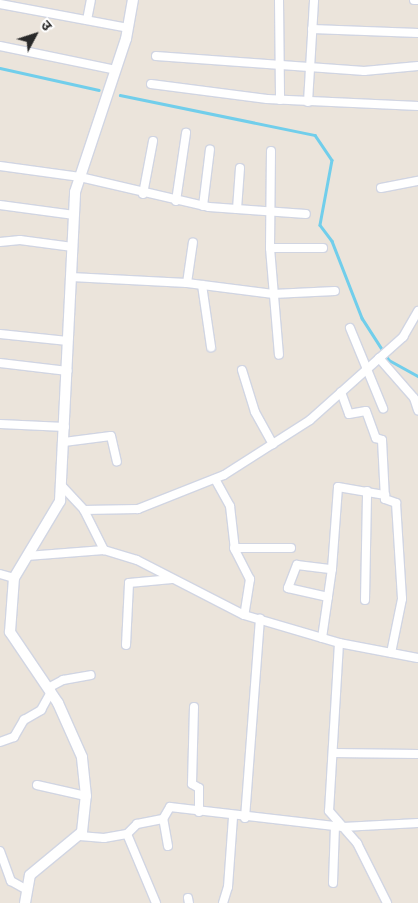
<!DOCTYPE html>
<html>
<head>
<meta charset="utf-8">
<style>
  body { margin:0 }
  #map { position:relative; width:418px; height:903px; overflow:hidden; background:#ebe4db; font-family:Barlow,"Noto Sans Devanagari",sans-serif }
  div>[style] { position:absolute }
  .stream>* { height:2.5px; margin:-1.25px; padding:0 1.25px; transform-origin:1.25px; border-radius:1.25px; background:#71ceeb }
  .roads { filter:drop-shadow(1px 0 #d1d5e2) drop-shadow(-1px 0 #d1d5e2) drop-shadow(0 1px #d1d5e2) drop-shadow(0 -1px #d1d5e2) }
  .minor>* { height:8px; margin:-4px; padding:0 4px; transform-origin:4px; border-radius:4px; background:#fff }
  .tertiary>* { height:10px; margin:-5px; padding:0 5px; transform-origin:5px; border-radius:5px; background:#fff }
  span { translate:-50% -50%; white-space:nowrap; text-align:center; line-height:1.15; -webkit-text-stroke:4px #fff; paint-order:stroke }
  .north { position:absolute; left:10px; top:10px; width:50px; height:50px; -webkit-text-stroke:4px #fff; paint-order:stroke; rotate:50deg; font-size:14px; font-weight:700; line-height:20px; text-align:center; color:#292929 }
  .north::after { content:''; display:block; margin:auto; width:18px; height:22px; background:#292929; clip-path:polygon(50% 0,100% 100%,50% 72%,0 100%) }
</style>
</head>
<body>
<div id="map">
  <div class="stream">
    <div style="left:0;top:68px;width:101px;rotate:12.5deg"></div>
    <div style="left:120px;top:95px;width:199px;rotate:11.6deg"></div>
    <div style="left:315px;top:135px;width:30px;rotate:56deg"></div>
    <div style="left:332px;top:160px;width:66px;rotate:100.5deg"></div>
    <div style="left:320px;top:225px;width:20px;rotate:53deg"></div>
    <div style="left:332px;top:241px;width:83px;rotate:68.7deg"></div>
    <div style="left:362px;top:318px;width:50px;rotate:57.3deg"></div>
    <div style="left:389px;top:360px;width:33px;rotate:29deg"></div>
  </div>
  <div class="roads">
    <div class="minor">
      <div style="left:279px;top:0;width:100px;rotate:89.4deg"></div>
      <div style="left:414px;top:0;width:4px"></div>
      <div style="left:0;top:4px;width:130px;rotate:10.6deg"></div>
      <div style="left:87px;top:20px;width:20px;rotate:-79deg"></div>
      <div style="left:312px;top:29px;width:106px;rotate:2.2deg"></div>
      <div style="left:0;top:46px;width:118px;rotate:11.7deg"></div>
      <div style="left:156px;top:56px;width:209px;rotate:4.1deg"></div>
      <div style="left:364px;top:71px;width:54px;rotate:-5.3deg"></div>
      <div style="left:151px;top:84px;width:117px;rotate:7.4deg"></div>
      <div style="left:267px;top:99px;width:151px;rotate:2.7deg"></div>
      <div style="left:308px;top:102px;width:102px;rotate:-86.6deg"></div>
      <div style="left:271px;top:151px;width:97px;rotate:90.6deg"></div>
      <div style="left:270px;top:248px;width:107px;rotate:85.2deg"></div>
      <div style="left:0;top:166px;width:81px;rotate:7.8deg"></div>
      <div style="left:80px;top:177px;width:132px;rotate:13.1deg"></div>
      <div style="left:209px;top:207px;width:97px;rotate:4.1deg"></div>
      <div style="left:381px;top:188px;width:38px;rotate:-11deg"></div>
      <div style="left:143px;top:194px;width:54px;rotate:-79.3deg"></div>
      <div style="left:176px;top:201px;width:69px;rotate:-81.6deg"></div>
      <div style="left:0;top:205px;width:75px;rotate:7.7deg"></div>
      <div style="left:203px;top:206px;width:57px;rotate:-83deg"></div>
      <div style="left:237px;top:209px;width:41px;rotate:-85.8deg"></div>
      <div style="left:0;top:242px;width:20px;rotate:-6deg"></div>
      <div style="left:20px;top:240px;width:53px;rotate:7.5deg"></div>
      <div style="left:270px;top:248px;width:53px"></div>
      <div style="left:71px;top:277px;width:116px;rotate:3deg"></div>
      <div style="left:187px;top:283px;width:87px;rotate:7.3deg"></div>
      <div style="left:273px;top:294px;width:62px;rotate:-2.8deg"></div>
      <div style="left:187px;top:283px;width:41px;rotate:-81.7deg"></div>
      <div style="left:202px;top:285px;width:63px;rotate:81.7deg"></div>
      <div style="left:350px;top:328px;width:87px;rotate:67.6deg"></div>
      <div style="left:0;top:334px;width:68px;rotate:5.9deg"></div>
      <div style="left:379px;top:358px;width:53px;rotate:48.8deg"></div>
      <div style="left:414px;top:398px;width:13px;rotate:72deg"></div>
      <div style="left:0;top:363px;width:68px;rotate:6.7deg"></div>
      <div style="left:242px;top:370px;width:44px;rotate:72.8deg"></div>
      <div style="left:255px;top:412px;width:37px;rotate:61deg"></div>
      <div style="left:341px;top:392px;width:23px;rotate:70deg"></div>
      <div style="left:349px;top:414px;width:17px;rotate:-10deg"></div>
      <div style="left:366px;top:411px;width:29px;rotate:70deg"></div>
      <div style="left:376px;top:438px;width:6px;rotate:18deg"></div>
      <div style="left:382px;top:440px;width:59px;rotate:87.1deg"></div>
      <div style="left:385px;top:499px;width:12px;rotate:20deg"></div>
      <div style="left:396px;top:503px;width:96px;rotate:86.4deg"></div>
      <div style="left:402px;top:599px;width:55px;rotate:101.5deg"></div>
      <div style="left:0;top:424px;width:65px;rotate:2.6deg"></div>
      <div style="left:64px;top:442px;width:47px;rotate:-7.3deg"></div>
      <div style="left:111px;top:436px;width:26px;rotate:77deg"></div>
      <div style="left:215px;top:479px;width:31px;rotate:61deg"></div>
      <div style="left:230px;top:506px;width:44px;rotate:83.5deg"></div>
      <div style="left:235px;top:550px;width:33px;rotate:63deg"></div>
      <div style="left:250px;top:579px;width:36px;rotate:99deg"></div>
      <div style="left:61px;top:485px;width:34px;rotate:47deg"></div>
      <div style="left:84px;top:510px;width:45px;rotate:63.4deg"></div>
      <div style="left:104px;top:550px;width:34px;rotate:17deg"></div>
      <div style="left:137px;top:560px;width:120px;rotate:27.2deg"></div>
      <div style="left:244px;top:615px;width:99px;rotate:16.4deg"></div>
      <div style="left:339px;top:643px;width:80px;rotate:10.8deg"></div>
      <div style="left:84px;top:510px;width:54px;rotate:-1.1deg"></div>
      <div style="left:138px;top:509px;width:92px;rotate:-21.6deg"></div>
      <div style="left:224px;top:475px;width:102px;rotate:-32.6deg"></div>
      <div style="left:310px;top:420px;width:125px;rotate:-41.7deg"></div>
      <div style="left:403px;top:337px;width:30px;rotate:-60deg"></div>
      <div style="left:234px;top:548px;width:57px"></div>
      <div style="left:27px;top:556px;width:77px;rotate:-4.5deg"></div>
      <div style="left:0;top:574px;width:15px;rotate:16deg"></div>
      <div style="left:328px;top:597px;width:41px;rotate:-167.3deg"></div>
      <div style="left:288px;top:588px;width:25px;rotate:-69deg"></div>
      <div style="left:297px;top:565px;width:35px;rotate:7deg"></div>
      <div style="left:365px;top:600px;width:109px;rotate:-88.9deg"></div>
      <div style="left:322px;top:638px;width:70px;rotate:-81.8deg"></div>
      <div style="left:332px;top:569px;width:82px;rotate:-85.8deg"></div>
      <div style="left:338px;top:487px;width:48px;rotate:9.7deg"></div>
      <div style="left:339px;top:643px;width:168px;rotate:93.4deg"></div>
      <div style="left:329px;top:811px;width:43px;rotate:48.8deg"></div>
      <div style="left:357px;top:843px;width:67px;rotate:63.4deg"></div>
      <div style="left:126px;top:645px;width:62px;rotate:-87.2deg"></div>
      <div style="left:129px;top:583px;width:43px;rotate:-5.3deg"></div>
      <div style="left:48px;top:688px;width:17px;rotate:-28deg"></div>
      <div style="left:63px;top:680px;width:28px;rotate:-10deg"></div>
      <div style="left:194px;top:707px;width:77px;rotate:91.5deg"></div>
      <div style="left:192px;top:784px;width:8px;rotate:30deg"></div>
      <div style="left:199px;top:788px;width:24px;rotate:90deg"></div>
      <div style="left:0;top:742px;width:15px;rotate:-20deg"></div>
      <div style="left:14px;top:737px;width:20px;rotate:-60deg"></div>
      <div style="left:24px;top:720px;width:20px;rotate:-30deg"></div>
      <div style="left:41px;top:710px;width:21px;rotate:-61deg"></div>
      <div style="left:333px;top:753px;width:85px;rotate:0.7deg"></div>
      <div style="left:37px;top:785px;width:50px;rotate:12.7deg"></div>
      <div style="left:245px;top:818px;width:200px;rotate:-85.7deg"></div>
      <div style="left:127px;top:834px;width:14px;rotate:-45deg"></div>
      <div style="left:137px;top:824px;width:26px;rotate:-11deg"></div>
      <div style="left:80px;top:836px;width:24px;rotate:5deg"></div>
      <div style="left:104px;top:838px;width:23px;rotate:-10deg"></div>
      <div style="left:127px;top:834px;width:75px;rotate:67.2deg"></div>
      <div style="left:168px;top:846px;width:27px;rotate:-100deg"></div>
      <div style="left:163px;top:819px;width:14px;rotate:-60deg"></div>
      <div style="left:170px;top:807px;width:174px;rotate:6.6deg"></div>
      <div style="left:343px;top:827px;width:75px;rotate:-3.1deg"></div>
      <div style="left:0;top:851px;width:32px;rotate:70deg"></div>
      <div style="left:11px;top:881px;width:18px;rotate:29deg"></div>
      <div style="left:333px;top:883px;width:57px;rotate:-88deg"></div>
      <div style="left:188px;top:898px;width:5px;rotate:79deg"></div>
      <div style="left:223px;top:903px;width:17px;rotate:-73deg"></div>
      <div style="left:228px;top:887px;width:70px;rotate:-85.9deg"></div>
    </div>
    <div class="tertiary">
      <div style="left:25px;top:903px;width:28px;rotate:-80deg"></div>
      <div style="left:30px;top:875px;width:67px;rotate:-39.6deg"></div>
      <div style="left:82px;top:832px;width:36px;rotate:-84deg"></div>
      <div style="left:86px;top:796px;width:39px;rotate:-96deg"></div>
      <div style="left:82px;top:757px;width:59px;rotate:-114deg"></div>
      <div style="left:58px;top:703px;width:86px;rotate:-124.1deg"></div>
      <div style="left:10px;top:632px;width:54px;rotate:-85.8deg"></div>
      <div style="left:14px;top:578px;width:90px;rotate:-59.1deg"></div>
      <div style="left:60px;top:501px;width:309px;rotate:-87.2deg"></div>
      <div style="left:75px;top:192px;width:161px;rotate:-71.6deg"></div>
      <div style="left:126px;top:39px;width:40px;rotate:-80deg"></div>
    </div>
  </div>
  <div class="north">उ</div>
</div>
</body>
</html>
